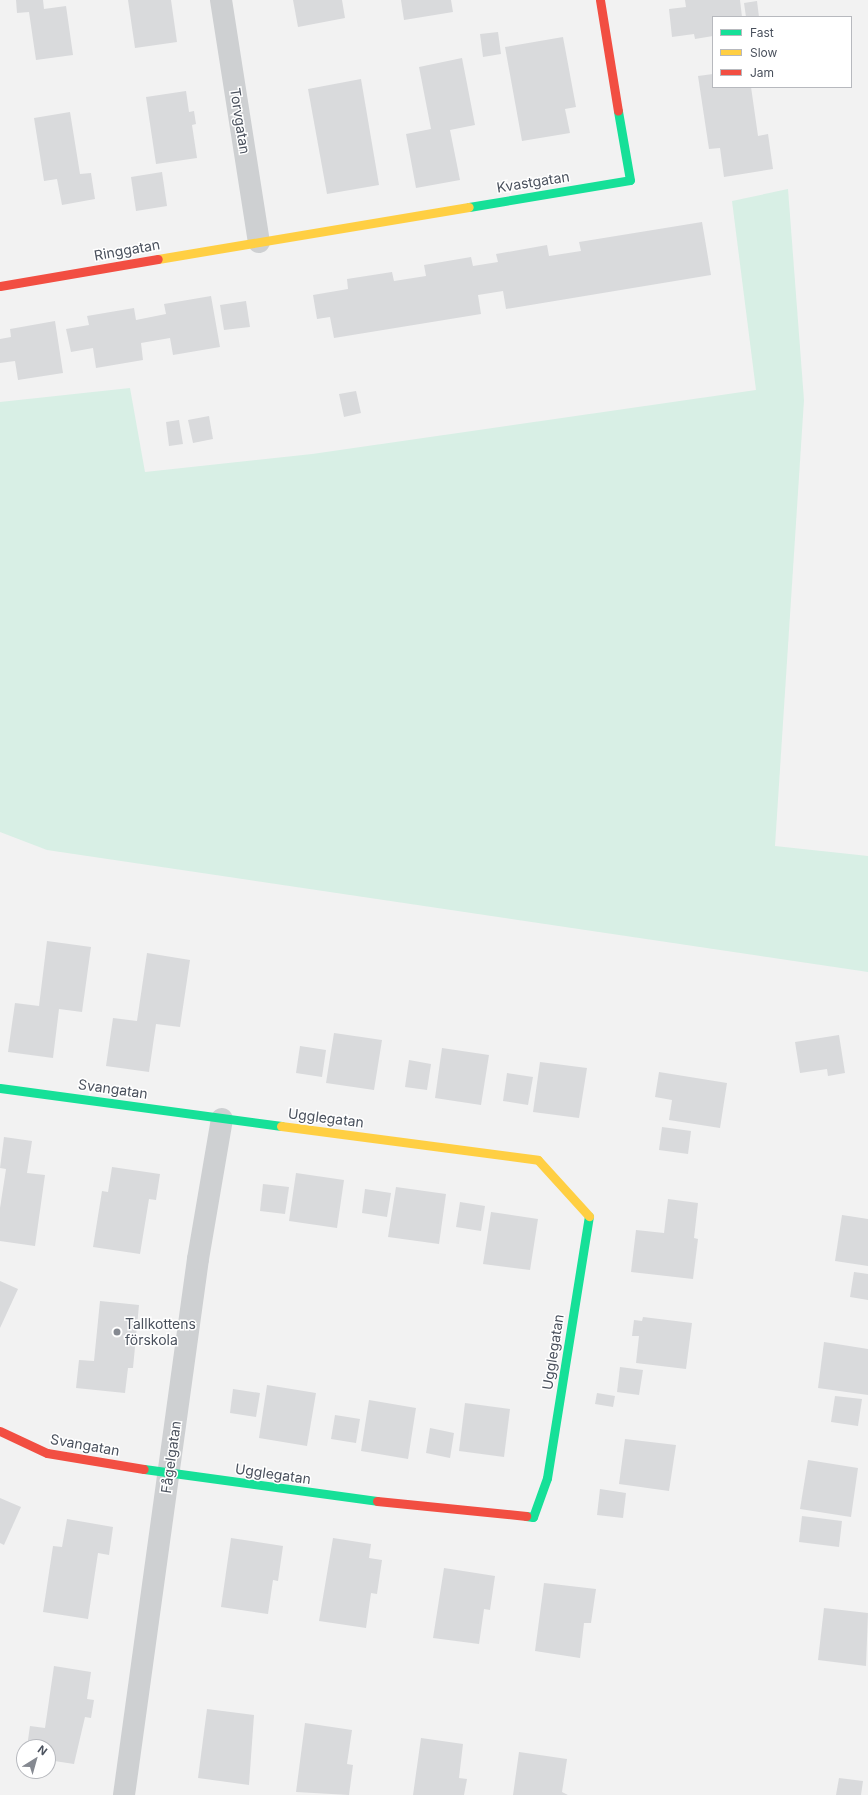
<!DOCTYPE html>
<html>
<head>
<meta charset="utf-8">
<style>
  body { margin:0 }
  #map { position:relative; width:868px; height:1795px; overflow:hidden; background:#f2f2f2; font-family:Inter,sans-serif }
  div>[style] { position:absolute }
  .green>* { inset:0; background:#d8efe5 }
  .building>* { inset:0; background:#d9dadc }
  .street>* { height:22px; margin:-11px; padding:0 11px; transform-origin:11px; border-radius:11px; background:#ced0d2 }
  .fast>* { height:9px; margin:-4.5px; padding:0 4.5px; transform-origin:4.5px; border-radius:4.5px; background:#16e098 }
  .slow>* { height:9px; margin:-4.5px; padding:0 4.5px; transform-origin:4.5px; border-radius:4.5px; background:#ffcf43 }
  .jam>* { height:9px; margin:-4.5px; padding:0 4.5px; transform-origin:4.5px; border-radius:4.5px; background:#f24e42 }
  .dots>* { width:11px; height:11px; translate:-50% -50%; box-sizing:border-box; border:2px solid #fff; border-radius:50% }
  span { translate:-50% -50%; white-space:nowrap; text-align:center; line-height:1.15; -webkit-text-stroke:3px #fff; paint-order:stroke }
  .street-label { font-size:14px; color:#4a515d }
  .poi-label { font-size:14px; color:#4a515d }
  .left { translate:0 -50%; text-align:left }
  .legend { position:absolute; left:712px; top:16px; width:140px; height:72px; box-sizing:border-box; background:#fff; border:1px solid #b7b9be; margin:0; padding:5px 7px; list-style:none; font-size:12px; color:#4a515d }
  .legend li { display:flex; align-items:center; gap:8px; height:20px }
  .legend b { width:20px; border:1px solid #b7b9be }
  .north { position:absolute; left:16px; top:1739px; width:40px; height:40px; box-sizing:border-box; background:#fff; border:1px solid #b7b9be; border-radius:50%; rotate:37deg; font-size:11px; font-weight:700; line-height:16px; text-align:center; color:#4a515d }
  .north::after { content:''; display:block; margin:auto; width:14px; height:18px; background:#858991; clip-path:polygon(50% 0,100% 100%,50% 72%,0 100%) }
</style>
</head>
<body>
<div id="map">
  <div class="green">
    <div style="clip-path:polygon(788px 189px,804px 400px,775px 846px,868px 856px,868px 972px,47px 850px,0 832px,0 402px,130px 388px,145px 472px,312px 454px,756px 390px,732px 201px)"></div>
  </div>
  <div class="building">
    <div style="clip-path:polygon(16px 0,43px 0,44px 9px,66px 6px,73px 55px,36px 60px,29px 12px,17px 13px)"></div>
    <div style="clip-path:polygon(128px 0,171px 0,177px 42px,135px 48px)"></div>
    <div style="clip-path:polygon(293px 0,342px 0,345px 18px,298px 27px)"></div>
    <div style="clip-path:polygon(401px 0,451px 0,453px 12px,404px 20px)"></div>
    <div style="clip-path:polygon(685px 0,740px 0,742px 17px,713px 17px,713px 36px,695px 39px,694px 34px,672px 37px,669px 9px,686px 7px)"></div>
    <div style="clip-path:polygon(757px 1px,759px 17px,746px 17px,744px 3px)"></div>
    <div style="clip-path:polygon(498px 32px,501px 54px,483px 57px,480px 34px)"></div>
    <div style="clip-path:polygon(563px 37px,576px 107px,565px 109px,570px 133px,522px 141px,505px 47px)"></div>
    <div style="clip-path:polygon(462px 58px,475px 125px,450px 130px,460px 180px,416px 188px,406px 134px,431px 129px,419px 67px)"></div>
    <div style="clip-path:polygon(713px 74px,713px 87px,751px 87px,758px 136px,768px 134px,773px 169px,724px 177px,720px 148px,709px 149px,698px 76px)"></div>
    <div style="clip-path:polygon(361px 79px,379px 185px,327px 194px,308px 89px)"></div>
    <div style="clip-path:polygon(186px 91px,189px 112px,194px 111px,196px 124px,192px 125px,197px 158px,156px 164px,146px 97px)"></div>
    <div style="clip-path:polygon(70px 112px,80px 174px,91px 173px,95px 199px,62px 205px,57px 179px,44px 181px,34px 118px)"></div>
    <div style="clip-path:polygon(162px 172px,167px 206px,136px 211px,131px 177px)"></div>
    <div style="clip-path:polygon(702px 222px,711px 275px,506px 309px,503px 291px,478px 295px,481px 314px,334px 338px,330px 317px,317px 319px,313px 295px,348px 289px,347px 279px,392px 272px,394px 281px,426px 276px,424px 265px,471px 257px,473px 266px,498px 262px,496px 254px,547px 245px,549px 256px,581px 251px,579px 242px)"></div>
    <div style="clip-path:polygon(211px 296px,220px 347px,173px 355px,170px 338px,141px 343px,143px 360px,96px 368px,93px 348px,71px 352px,66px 329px,89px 325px,87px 316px,134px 308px,136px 320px,166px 314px,164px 304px)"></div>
    <div style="clip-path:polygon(246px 301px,250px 327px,224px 330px,220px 305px)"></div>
    <div style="clip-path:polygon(55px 321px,63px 373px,18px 380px,15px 361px,0 363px,0 339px,11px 337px,10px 329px)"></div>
    <div style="clip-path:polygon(356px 391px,361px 413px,344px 417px,339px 394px)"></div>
    <div style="clip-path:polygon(209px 416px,213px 439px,193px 443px,188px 420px)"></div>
    <div style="clip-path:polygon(179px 420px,183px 444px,169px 446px,166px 422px)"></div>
    <div style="clip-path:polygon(47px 941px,91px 947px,82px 1012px,59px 1009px,53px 1058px,8px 1052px,15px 1003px,39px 1006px)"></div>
    <div style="clip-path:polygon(147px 953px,190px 960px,180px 1027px,156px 1024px,149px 1072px,106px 1066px,113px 1018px,137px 1021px)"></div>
    <div style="clip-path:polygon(334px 1033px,382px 1040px,374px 1090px,326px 1083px)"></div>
    <div style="clip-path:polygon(839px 1035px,845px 1073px,828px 1076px,827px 1069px,800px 1073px,795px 1042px)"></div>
    <div style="clip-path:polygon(300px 1046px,326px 1050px,322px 1077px,296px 1073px)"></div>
    <div style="clip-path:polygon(442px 1048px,489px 1055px,481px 1105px,435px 1098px)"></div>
    <div style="clip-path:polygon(409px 1060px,431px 1064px,427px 1090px,405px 1087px)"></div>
    <div style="clip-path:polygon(540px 1062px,587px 1068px,579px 1118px,533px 1112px)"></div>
    <div style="clip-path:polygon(659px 1072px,727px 1083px,720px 1128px,669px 1120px,672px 1100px,655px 1097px)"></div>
    <div style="clip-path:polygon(507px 1073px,533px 1077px,528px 1105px,503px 1101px)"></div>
    <div style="clip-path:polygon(662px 1127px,691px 1131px,688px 1154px,659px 1150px)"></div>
    <div style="clip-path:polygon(4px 1137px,32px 1141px,27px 1173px,45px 1175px,35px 1246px,0 1241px,0 1208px,6px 1169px,0 1168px)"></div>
    <div style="clip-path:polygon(112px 1167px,160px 1174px,156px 1200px,149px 1199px,140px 1254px,93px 1247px,102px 1191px,108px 1192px)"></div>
    <div style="clip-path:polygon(296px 1173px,344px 1180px,337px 1228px,289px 1221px)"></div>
    <div style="clip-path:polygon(263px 1184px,289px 1187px,285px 1214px,260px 1211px)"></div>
    <div style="clip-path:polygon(396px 1187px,446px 1194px,439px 1244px,388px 1237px)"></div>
    <div style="clip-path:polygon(365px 1189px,391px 1193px,387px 1217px,362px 1213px)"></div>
    <div style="clip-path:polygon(668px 1199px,698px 1203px,694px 1238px,698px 1239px,693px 1279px,631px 1272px,636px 1230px,664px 1233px)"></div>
    <div style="clip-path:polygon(460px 1202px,485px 1206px,481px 1231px,456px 1227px)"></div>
    <div style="clip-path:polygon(491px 1212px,538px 1219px,530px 1270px,483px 1264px)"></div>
    <div style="clip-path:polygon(842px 1215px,868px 1219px,868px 1266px,835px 1261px)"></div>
    <div style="clip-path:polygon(854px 1272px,868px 1274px,868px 1300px,850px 1297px)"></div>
    <div style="clip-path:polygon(0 1281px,18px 1289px,0 1328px)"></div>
    <div style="clip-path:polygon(100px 1301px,139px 1305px,133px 1368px,128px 1368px,125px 1393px,76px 1388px,79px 1360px,94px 1361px)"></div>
    <div style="clip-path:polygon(643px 1317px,692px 1323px,686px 1369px,636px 1363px,639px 1336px,632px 1336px,634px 1320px,642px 1321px)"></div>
    <div style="clip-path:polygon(824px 1342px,868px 1349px,868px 1395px,818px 1388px)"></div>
    <div style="clip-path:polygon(620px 1367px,643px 1370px,639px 1395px,617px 1392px)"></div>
    <div style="clip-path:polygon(267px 1385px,316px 1393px,307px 1446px,259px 1438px)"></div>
    <div style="clip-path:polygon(233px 1389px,260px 1393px,256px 1417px,230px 1413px)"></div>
    <div style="clip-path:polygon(597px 1393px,615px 1396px,613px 1407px,595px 1404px)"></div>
    <div style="clip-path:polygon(835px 1396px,862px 1399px,858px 1426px,831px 1422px)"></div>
    <div style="clip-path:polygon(369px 1400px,416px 1408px,408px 1459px,361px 1451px)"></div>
    <div style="clip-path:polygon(465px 1403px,510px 1409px,504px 1457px,459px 1451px)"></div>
    <div style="clip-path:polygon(335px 1415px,360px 1419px,356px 1443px,331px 1439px)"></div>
    <div style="clip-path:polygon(430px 1428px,454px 1433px,450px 1458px,426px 1453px)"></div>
    <div style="clip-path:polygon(625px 1439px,676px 1445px,669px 1491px,619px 1484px)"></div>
    <div style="clip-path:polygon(808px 1460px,858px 1468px,851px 1517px,800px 1509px)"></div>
    <div style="clip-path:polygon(600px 1489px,626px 1493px,623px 1518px,597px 1515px)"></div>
    <div style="clip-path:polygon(0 1498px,21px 1507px,4px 1545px,0 1543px)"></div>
    <div style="clip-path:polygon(802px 1516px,842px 1521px,839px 1547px,799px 1542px)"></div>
    <div style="clip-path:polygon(67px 1519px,113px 1527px,109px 1555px,98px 1553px,88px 1619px,43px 1612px,53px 1546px,62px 1547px)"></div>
    <div style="clip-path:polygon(231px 1538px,283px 1546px,278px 1581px,273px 1580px,268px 1614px,221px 1607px)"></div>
    <div style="clip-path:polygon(333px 1538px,371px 1544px,369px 1558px,382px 1560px,377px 1594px,371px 1593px,366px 1628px,319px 1621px)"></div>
    <div style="clip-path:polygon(444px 1568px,495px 1576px,490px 1610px,484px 1609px,479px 1644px,433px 1638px)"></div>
    <div style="clip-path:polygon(544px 1583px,596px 1589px,591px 1623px,584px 1623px,580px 1658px,535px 1651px)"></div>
    <div style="clip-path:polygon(824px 1608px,868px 1613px,866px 1666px,818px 1660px)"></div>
    <div style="clip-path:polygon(54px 1666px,91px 1672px,87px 1699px,94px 1700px,91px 1718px,85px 1717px,74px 1764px,48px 1760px,48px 1747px,27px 1747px,30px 1726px,45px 1728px)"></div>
    <div style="clip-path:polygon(207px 1709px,254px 1715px,249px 1785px,198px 1778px)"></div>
    <div style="clip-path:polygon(305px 1723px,352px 1730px,347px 1764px,353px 1765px,349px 1795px,296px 1792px)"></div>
    <div style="clip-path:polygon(421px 1738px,463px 1744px,459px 1778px,467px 1779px,464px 1795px,413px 1795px)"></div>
    <div style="clip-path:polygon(519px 1752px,567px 1759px,562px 1792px,568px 1795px,513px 1795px)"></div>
    <div style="clip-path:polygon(839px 1778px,863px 1781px,861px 1795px,836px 1795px)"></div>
  </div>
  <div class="street">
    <div style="left:221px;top:0;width:245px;rotate:81.1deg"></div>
    <div style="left:124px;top:1795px;width:541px;rotate:-82.14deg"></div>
    <div style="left:198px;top:1259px;width:142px;rotate:-80.3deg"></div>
  </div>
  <div class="fast">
    <div style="left:469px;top:207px;width:163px;rotate:-9.5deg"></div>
    <div style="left:630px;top:180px;width:70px;rotate:-99.9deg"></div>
    <div style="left:0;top:1088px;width:284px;rotate:7.7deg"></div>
    <div style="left:144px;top:1469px;width:235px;rotate:7.8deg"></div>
    <div style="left:526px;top:1516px;width:7px;rotate:8deg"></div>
    <div style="left:533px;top:1517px;width:41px;rotate:-70.3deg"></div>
    <div style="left:547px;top:1478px;width:265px;rotate:-80.9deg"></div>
  </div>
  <div class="slow">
    <div style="left:158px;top:259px;width:315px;rotate:-9.5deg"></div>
    <div style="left:281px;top:1126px;width:259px;rotate:7.5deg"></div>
    <div style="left:538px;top:1160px;width:76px;rotate:47.7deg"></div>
  </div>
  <div class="jam">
    <div style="left:600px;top:0;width:112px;rotate:80.8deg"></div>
    <div style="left:0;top:286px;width:160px;rotate:-9.7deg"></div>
    <div style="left:0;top:1431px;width:52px;rotate:25.1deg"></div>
    <div style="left:47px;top:1453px;width:98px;rotate:9.4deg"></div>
    <div style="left:377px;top:1501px;width:150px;rotate:5.7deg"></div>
  </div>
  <div class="dots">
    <div style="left:117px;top:1332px;background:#858991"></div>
  </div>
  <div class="street-label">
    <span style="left:240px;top:121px;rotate:81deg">Torvgatan</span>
    <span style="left:533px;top:182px;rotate:-9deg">Kvastgatan</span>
    <span style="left:127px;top:250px;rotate:-10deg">Ringgatan</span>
    <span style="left:113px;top:1089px;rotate:8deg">Svangatan</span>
    <span style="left:326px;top:1118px;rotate:7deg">Ugglegatan</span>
    <span style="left:553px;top:1352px;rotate:-81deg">Ugglegatan</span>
    <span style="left:85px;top:1445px;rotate:10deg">Svangatan</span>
    <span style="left:171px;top:1457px;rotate:-82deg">Fågelgatan</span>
    <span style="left:273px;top:1474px;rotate:8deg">Ugglegatan</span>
  </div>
  <div class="poi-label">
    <span class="left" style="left:125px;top:1332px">Tallkottens<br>förskola</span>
  </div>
  <ul class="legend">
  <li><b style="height:5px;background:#16e098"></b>Fast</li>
  <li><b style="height:5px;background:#ffcf43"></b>Slow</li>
  <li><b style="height:5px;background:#f24e42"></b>Jam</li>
  </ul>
  <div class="north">N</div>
</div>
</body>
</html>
